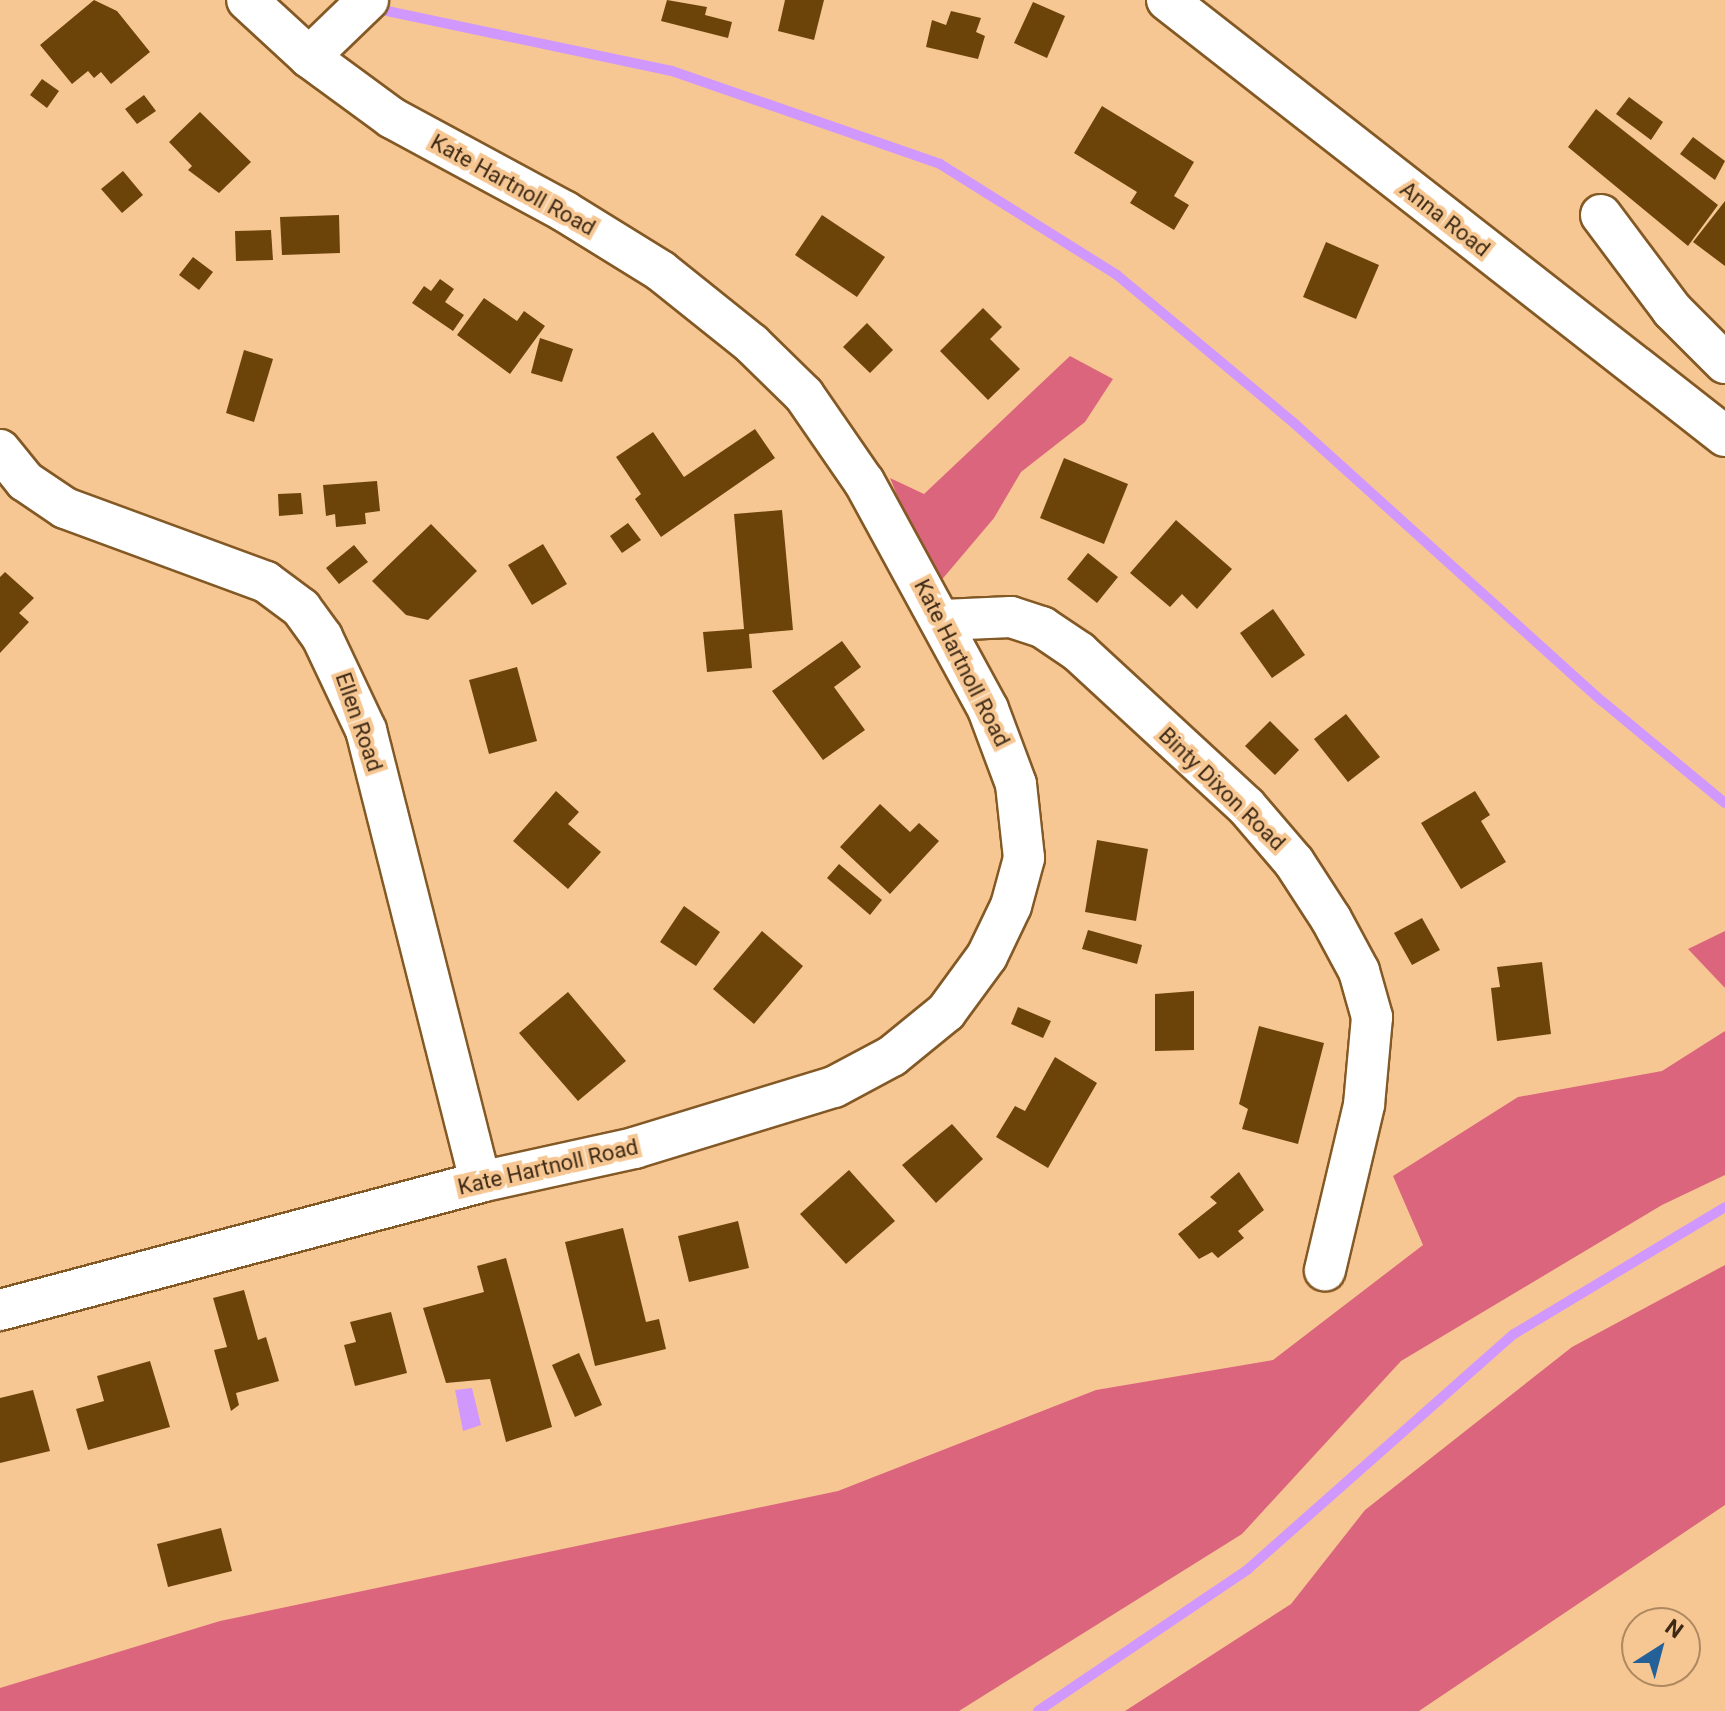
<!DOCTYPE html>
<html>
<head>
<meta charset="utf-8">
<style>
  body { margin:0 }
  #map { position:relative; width:1725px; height:1711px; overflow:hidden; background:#f7c793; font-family:Roboto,sans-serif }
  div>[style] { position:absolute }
  .forest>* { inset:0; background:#dc657e }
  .water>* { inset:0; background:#d098fd }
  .stream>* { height:10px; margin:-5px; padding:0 5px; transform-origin:5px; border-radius:5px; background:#d098fd }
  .building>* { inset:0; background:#6c440a }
  .roads { filter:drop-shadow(2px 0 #835925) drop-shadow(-2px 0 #835925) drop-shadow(0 2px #835925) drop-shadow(0 -2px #835925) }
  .street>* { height:40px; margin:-20px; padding:0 20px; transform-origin:20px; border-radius:20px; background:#fff }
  span { translate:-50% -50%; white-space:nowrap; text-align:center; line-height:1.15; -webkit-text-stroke:8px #f7c793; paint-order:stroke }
  .street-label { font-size:22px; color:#3d2a15 }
  .north { position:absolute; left:1621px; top:1607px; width:80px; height:80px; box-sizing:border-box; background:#f7c793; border:2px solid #ad8861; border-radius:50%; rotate:36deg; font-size:22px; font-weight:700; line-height:32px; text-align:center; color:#3d2a15 }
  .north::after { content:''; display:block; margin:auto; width:28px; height:36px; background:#246198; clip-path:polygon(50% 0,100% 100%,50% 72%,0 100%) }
</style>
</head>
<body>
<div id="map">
  <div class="forest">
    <div style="clip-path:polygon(1070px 356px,1113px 379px,1085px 422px,1021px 472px,994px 518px,939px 583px,919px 550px,890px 478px,924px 494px)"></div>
    <div style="clip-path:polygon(1725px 931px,1725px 988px,1688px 949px)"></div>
    <div style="clip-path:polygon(1725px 1031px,1725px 1175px,1662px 1205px,1401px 1361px,1242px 1534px,959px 1711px,0 1711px,0 1688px,220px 1621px,838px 1491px,1096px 1390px,1273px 1360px,1423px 1245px,1393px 1176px,1518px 1097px,1662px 1071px)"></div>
    <div style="clip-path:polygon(1725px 1265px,1725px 1505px,1419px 1711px,1125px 1711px,1291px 1604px,1365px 1510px,1572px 1347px)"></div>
  </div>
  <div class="water">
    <div style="clip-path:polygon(472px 1388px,481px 1425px,463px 1431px,455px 1390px)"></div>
  </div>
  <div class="stream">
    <div style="left:387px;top:11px;width:291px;rotate:11.9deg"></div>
    <div style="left:672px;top:71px;width:284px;rotate:19.1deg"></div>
    <div style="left:940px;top:164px;width:209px;rotate:32.1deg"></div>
    <div style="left:1117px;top:275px;width:232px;rotate:39.9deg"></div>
    <div style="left:1295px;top:424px;width:413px;rotate:42.1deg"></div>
    <div style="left:1602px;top:701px;width:160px;rotate:39.7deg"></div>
    <div style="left:1038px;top:1711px;width:252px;rotate:-34deg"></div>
    <div style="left:1247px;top:1570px;width:356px;rotate:-41.5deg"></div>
    <div style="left:1514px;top:1334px;width:246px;rotate:-31deg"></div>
  </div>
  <div class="building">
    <div style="clip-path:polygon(94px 0,117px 11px,150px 52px,111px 84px,101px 72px,94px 78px,88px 71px,72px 84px,40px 45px)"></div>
    <div style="clip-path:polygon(667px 0,707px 7px,705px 15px,732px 22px,728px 38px,661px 21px)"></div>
    <div style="clip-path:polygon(785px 0,824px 0,814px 40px,778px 31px)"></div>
    <div style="clip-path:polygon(1033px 2px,1065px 16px,1047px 58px,1014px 43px)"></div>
    <div style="clip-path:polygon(951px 11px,981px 18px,976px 32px,985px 36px,978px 59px,926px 47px,932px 20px,946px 25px)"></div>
    <div style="clip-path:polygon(42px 79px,59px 91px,47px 108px,30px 95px)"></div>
    <div style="clip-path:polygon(144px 95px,156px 111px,137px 124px,125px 109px)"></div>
    <div style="clip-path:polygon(1629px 97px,1663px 122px,1651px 140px,1616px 114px)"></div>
    <div style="clip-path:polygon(1102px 106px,1194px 162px,1174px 196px,1189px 205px,1174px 230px,1130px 203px,1137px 192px,1074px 153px)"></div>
    <div style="clip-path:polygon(1596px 109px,1718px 205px,1688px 246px,1568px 147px)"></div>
    <div style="clip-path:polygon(200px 112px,251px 162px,219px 193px,188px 170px,192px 166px,169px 142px)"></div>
    <div style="clip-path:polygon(1693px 137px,1725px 161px,1715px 180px,1680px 154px)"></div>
    <div style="clip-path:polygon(123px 171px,143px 195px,122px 213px,101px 189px)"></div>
    <div style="clip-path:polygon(1725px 201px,1725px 266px,1693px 242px)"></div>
    <div style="clip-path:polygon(339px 215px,340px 253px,282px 255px,280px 217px)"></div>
    <div style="clip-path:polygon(822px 215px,885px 257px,857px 297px,795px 255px)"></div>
    <div style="clip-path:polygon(271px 230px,273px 260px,236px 261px,235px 231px)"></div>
    <div style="clip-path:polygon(1326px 242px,1379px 265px,1356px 319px,1303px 297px)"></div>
    <div style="clip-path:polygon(193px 257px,213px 272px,199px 290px,179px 275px)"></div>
    <div style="clip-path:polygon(440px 279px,454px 289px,445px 302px,464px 315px,453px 331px,412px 303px,424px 286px,431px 291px)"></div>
    <div style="clip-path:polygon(484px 298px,517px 321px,524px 311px,545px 326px,510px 374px,457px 335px)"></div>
    <div style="clip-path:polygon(983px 308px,1002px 327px,990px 339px,1020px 369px,988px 400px,940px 351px)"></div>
    <div style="clip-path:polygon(867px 323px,893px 350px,870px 373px,843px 347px)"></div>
    <div style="clip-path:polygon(540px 338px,573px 349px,562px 382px,531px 373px)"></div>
    <div style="clip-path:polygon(244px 350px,273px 359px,254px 422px,226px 413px)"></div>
    <div style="clip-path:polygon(755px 429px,775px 458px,661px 537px,635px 499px,641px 494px,616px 457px,653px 432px,684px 477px)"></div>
    <div style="clip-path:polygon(1064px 458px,1128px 484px,1104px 544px,1040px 518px)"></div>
    <div style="clip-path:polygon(377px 481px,380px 511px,365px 513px,366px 524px,336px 527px,335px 514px,326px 516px,323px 485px)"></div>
    <div style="clip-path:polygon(301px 493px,303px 514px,279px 516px,278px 494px)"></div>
    <div style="clip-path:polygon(782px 510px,793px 630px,749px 634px,752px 668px,707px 672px,703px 632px,744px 629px,734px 514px)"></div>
    <div style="clip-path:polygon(1176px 520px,1232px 569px,1197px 609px,1182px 594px,1170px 607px,1130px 573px)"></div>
    <div style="clip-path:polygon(628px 523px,641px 540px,622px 553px,610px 536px)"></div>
    <div style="clip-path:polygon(431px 524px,477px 571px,428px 620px,406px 615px,372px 581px)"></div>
    <div style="clip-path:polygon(543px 544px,567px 584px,532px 605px,508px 565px)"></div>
    <div style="clip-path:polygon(354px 545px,368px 562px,339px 584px,326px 568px)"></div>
    <div style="clip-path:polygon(1088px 553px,1118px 577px,1097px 603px,1067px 579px)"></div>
    <div style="clip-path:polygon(5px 572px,34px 598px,19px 613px,29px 622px,0 653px,0 577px)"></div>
    <div style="clip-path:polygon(1273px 609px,1305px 655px,1272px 678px,1240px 633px)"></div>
    <div style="clip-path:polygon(842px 641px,861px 667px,834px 687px,865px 730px,823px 760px,772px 691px)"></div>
    <div style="clip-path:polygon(517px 667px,537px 741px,489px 754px,469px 680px)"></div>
    <div style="clip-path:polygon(1346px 714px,1380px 757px,1348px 782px,1314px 739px)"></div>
    <div style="clip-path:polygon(1270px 721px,1299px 750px,1275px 775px,1245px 746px)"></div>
    <div style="clip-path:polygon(556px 791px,579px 812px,568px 824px,601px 852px,568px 889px,513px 841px)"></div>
    <div style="clip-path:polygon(1475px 791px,1490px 815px,1481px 821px,1506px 862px,1461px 889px,1421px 823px)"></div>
    <div style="clip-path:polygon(880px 804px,910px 832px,919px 823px,939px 841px,890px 894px,840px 847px)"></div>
    <div style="clip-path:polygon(1097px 840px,1148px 849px,1136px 921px,1085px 912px)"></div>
    <div style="clip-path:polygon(839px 864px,882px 900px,870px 915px,827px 878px)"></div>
    <div style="clip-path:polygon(684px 906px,720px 932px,696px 966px,660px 942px)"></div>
    <div style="clip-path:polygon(1422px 918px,1440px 950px,1412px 965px,1394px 933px)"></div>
    <div style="clip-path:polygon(1088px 930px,1142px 945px,1137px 964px,1082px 949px)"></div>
    <div style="clip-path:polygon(762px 931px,803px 966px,754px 1024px,713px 989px)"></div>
    <div style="clip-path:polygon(1542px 962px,1551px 1034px,1497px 1041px,1491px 988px,1500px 987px,1497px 967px)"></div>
    <div style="clip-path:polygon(1194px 991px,1194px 1050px,1155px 1051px,1155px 994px)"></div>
    <div style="clip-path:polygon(568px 992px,626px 1061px,578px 1101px,519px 1033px)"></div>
    <div style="clip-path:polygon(1018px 1007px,1051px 1021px,1043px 1038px,1011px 1024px)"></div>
    <div style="clip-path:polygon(1259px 1026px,1324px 1043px,1298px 1144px,1242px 1129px,1248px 1109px,1239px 1104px)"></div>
    <div style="clip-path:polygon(1055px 1057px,1097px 1083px,1048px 1168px,996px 1137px,1015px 1106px,1025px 1111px)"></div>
    <div style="clip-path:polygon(952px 1124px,983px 1159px,936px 1203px,902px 1165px)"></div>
    <div style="clip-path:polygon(849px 1170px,895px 1221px,846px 1264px,800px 1214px)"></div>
    <div style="clip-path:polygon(1239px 1172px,1264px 1210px,1238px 1231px,1244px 1238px,1218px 1258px,1212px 1252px,1199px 1259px,1178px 1234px,1217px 1203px,1210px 1197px)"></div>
    <div style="clip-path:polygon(738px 1221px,749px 1268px,689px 1282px,678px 1236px)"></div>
    <div style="clip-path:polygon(623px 1228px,646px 1322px,659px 1319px,666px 1349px,595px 1366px,565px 1242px)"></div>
    <div style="clip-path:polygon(506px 1258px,552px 1427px,506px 1442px,490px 1379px,446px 1383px,423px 1308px,484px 1292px,477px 1266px)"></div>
    <div style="clip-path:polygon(244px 1290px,258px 1340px,266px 1337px,279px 1381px,236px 1393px,239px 1405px,231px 1411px,214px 1350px,227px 1347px,213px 1298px)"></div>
    <div style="clip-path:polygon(391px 1312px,407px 1373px,355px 1386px,344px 1345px,356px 1342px,350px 1322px)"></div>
    <div style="clip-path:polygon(579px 1353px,602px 1405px,575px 1417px,552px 1365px)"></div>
    <div style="clip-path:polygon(150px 1361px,170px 1427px,88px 1450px,76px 1409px,104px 1401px,97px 1376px)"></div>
    <div style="clip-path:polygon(33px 1390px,50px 1451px,0 1463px,0 1398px)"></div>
    <div style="clip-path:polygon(221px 1528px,232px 1571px,168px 1587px,157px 1544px)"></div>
  </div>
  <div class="roads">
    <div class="street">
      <div style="left:1167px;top:0;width:708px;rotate:38deg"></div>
      <div style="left:309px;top:57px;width:82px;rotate:-44deg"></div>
      <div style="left:1601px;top:215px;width:119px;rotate:53.2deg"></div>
      <div style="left:1672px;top:310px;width:75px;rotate:45deg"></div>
      <div style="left:0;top:450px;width:40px;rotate:51deg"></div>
      <div style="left:25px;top:481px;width:48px;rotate:34deg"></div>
      <div style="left:65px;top:508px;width:214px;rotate:20.2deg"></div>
      <div style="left:266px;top:582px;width:44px;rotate:36.6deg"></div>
      <div style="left:301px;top:608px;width:36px;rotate:54deg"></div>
      <div style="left:322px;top:637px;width:103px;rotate:64.7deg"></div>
      <div style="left:366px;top:730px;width:466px;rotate:75.8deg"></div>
      <div style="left:943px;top:620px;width:68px;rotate:-2.5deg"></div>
      <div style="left:1011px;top:617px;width:33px;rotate:18deg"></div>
      <div style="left:1042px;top:627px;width:45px;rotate:34deg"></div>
      <div style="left:1079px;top:652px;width:227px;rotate:42.7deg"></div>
      <div style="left:1246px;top:806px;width:74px;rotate:49.4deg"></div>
      <div style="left:1294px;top:862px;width:68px;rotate:57deg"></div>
      <div style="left:1331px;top:919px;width:59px;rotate:61.7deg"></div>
      <div style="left:1359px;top:971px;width:48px;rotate:74.2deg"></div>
      <div style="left:1372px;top:1017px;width:88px;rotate:95.2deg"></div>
      <div style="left:1364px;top:1105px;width:170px;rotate:103.3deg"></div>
      <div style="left:0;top:1310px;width:497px;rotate:-14.9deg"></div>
      <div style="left:480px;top:1182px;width:158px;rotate:-12.4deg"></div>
      <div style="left:634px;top:1148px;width:209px;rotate:-17deg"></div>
      <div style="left:834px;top:1087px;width:66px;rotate:-28.1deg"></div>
      <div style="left:892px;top:1056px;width:70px;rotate:-39.2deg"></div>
      <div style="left:946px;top:1012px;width:69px;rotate:-53.8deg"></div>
      <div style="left:987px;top:956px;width:55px;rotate:-64.4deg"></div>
      <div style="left:1011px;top:906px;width:50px;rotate:-74.8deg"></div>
      <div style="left:1024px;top:858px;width:74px;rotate:-96.2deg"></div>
      <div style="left:1016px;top:784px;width:80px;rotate:-110.5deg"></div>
      <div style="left:988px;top:709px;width:259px;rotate:-118.6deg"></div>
      <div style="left:864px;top:482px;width:106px;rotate:-124.6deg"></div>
      <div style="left:804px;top:395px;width:73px;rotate:-135.6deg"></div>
      <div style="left:752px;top:344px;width:117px;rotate:-141.3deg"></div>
      <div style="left:661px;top:271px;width:114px;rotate:-148.3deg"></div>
      <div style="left:564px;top:211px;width:196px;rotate:-151.6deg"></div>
      <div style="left:392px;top:118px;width:103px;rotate:-143.7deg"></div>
      <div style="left:309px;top:57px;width:84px;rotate:-137.4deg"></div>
    </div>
  </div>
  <div class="street-label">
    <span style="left:513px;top:185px;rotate:29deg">Kate Hartnoll Road</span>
    <span style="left:1445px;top:219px;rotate:38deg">Anna Road</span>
    <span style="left:962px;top:663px;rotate:63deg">Kate Hartnoll Road</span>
    <span style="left:359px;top:722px;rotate:71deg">Ellen Road</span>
    <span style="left:1222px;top:789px;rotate:44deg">Binty Dixon Road</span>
    <span style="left:548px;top:1167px;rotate:-13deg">Kate Hartnoll Road</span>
  </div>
  <div class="north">N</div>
</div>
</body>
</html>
